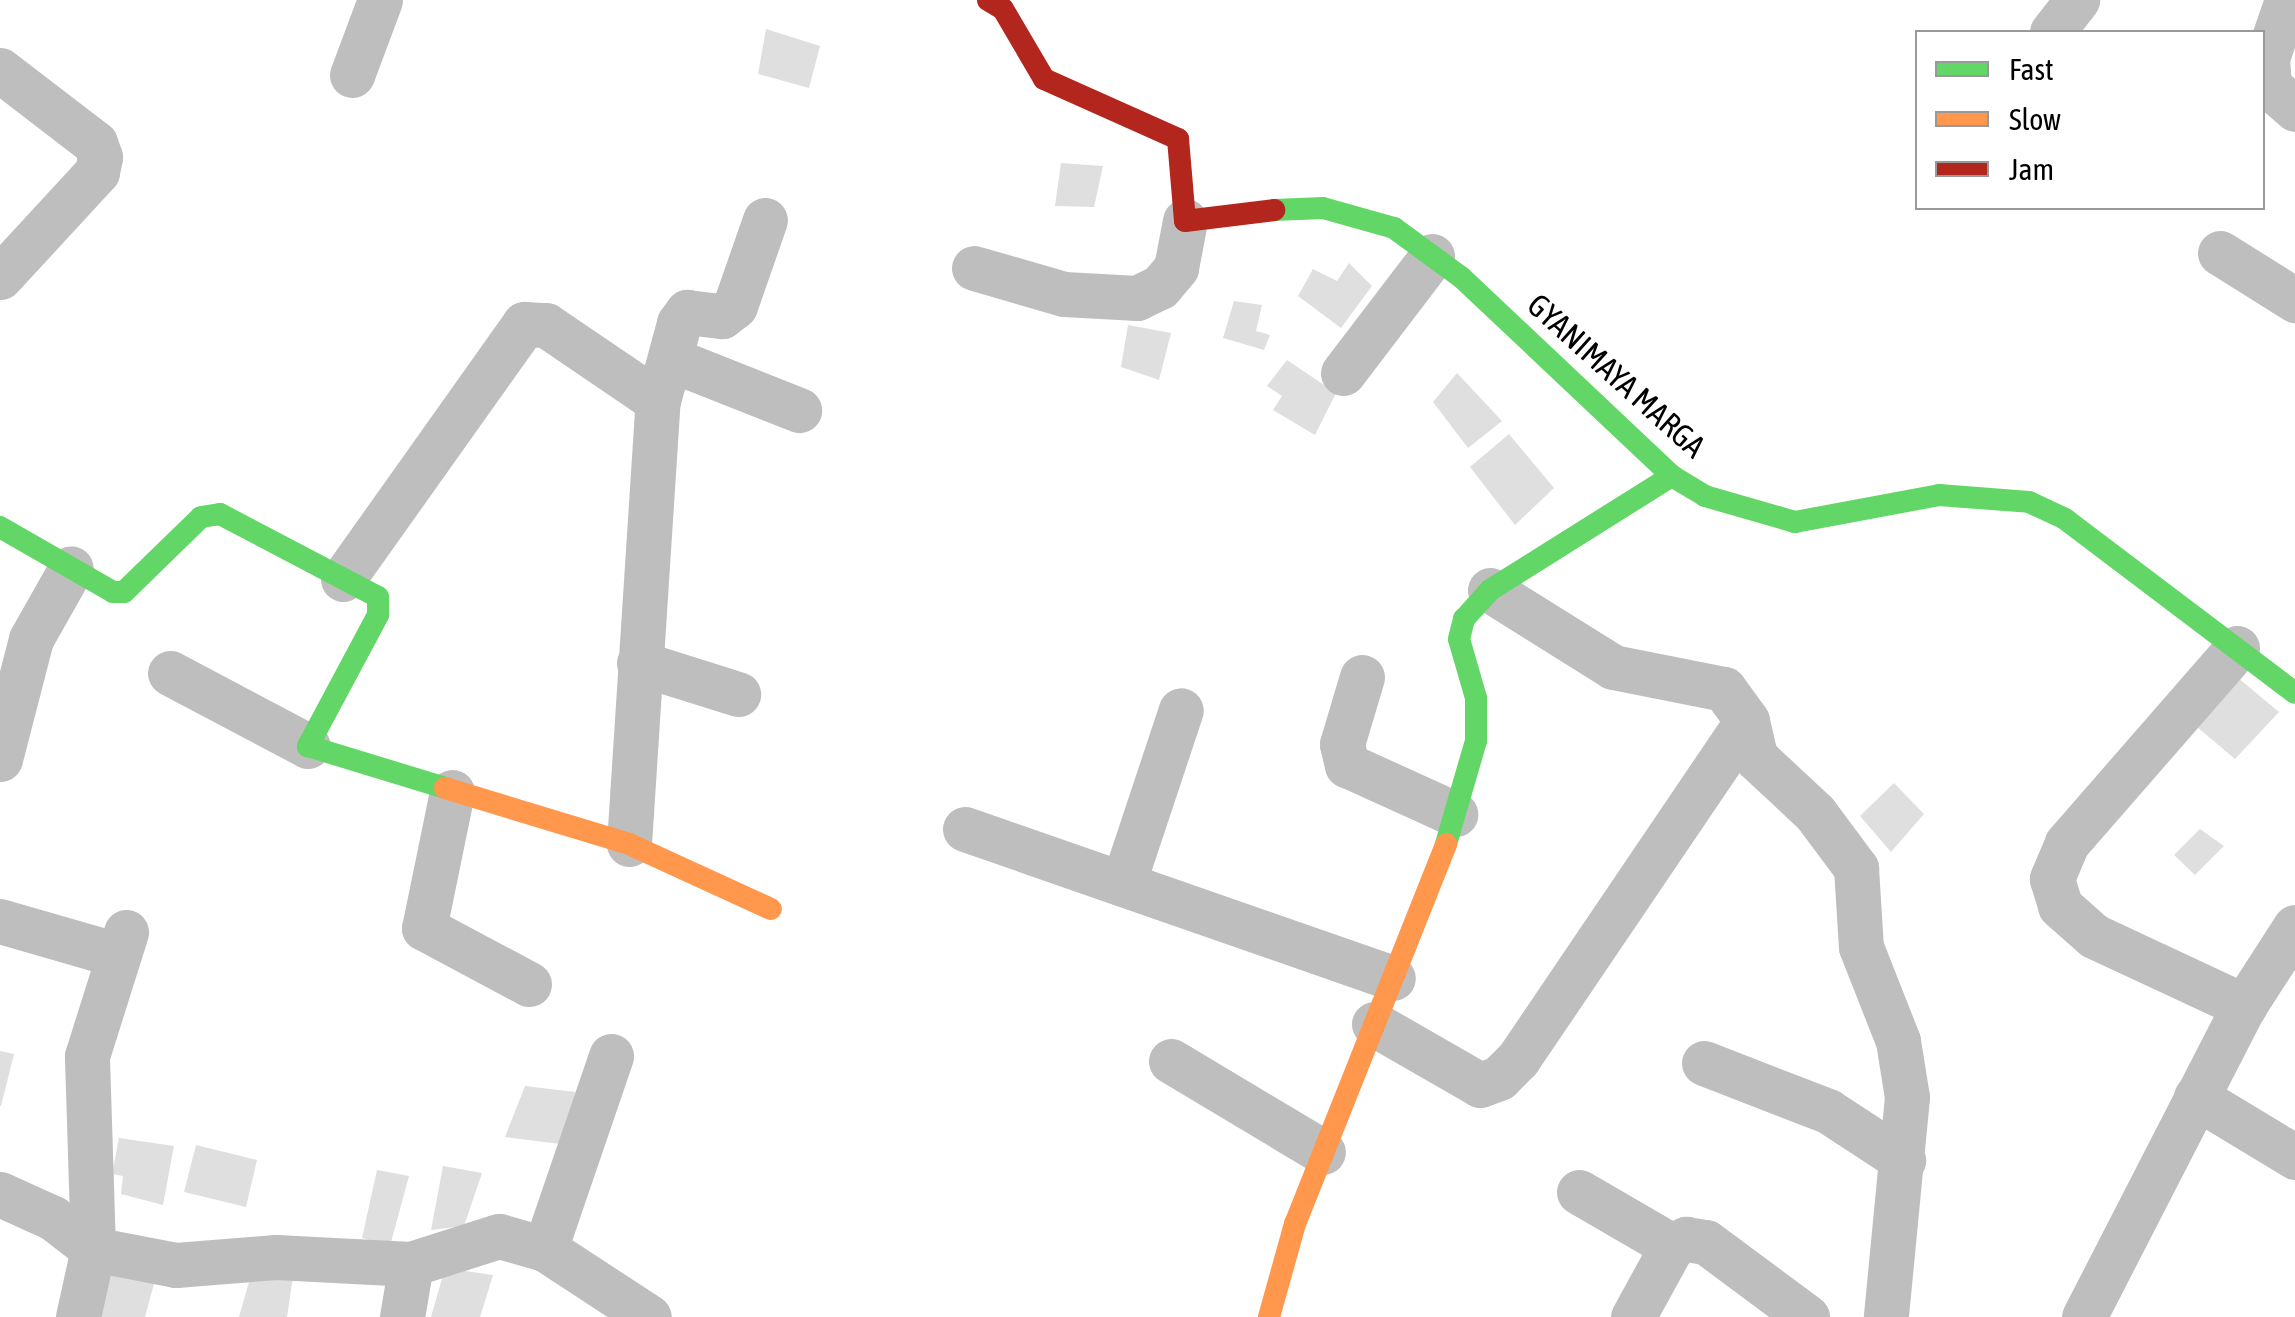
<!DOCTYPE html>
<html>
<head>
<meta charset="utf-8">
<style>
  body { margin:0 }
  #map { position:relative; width:2295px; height:1317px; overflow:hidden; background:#fff; font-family:"Asap Condensed",sans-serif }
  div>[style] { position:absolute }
  .building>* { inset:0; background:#dfdfdf }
  .street>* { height:45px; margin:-22.5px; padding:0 22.5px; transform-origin:22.5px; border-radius:22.5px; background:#bebebe }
  .fast>* { height:22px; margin:-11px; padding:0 11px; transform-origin:11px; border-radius:11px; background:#63d668 }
  .slow>* { height:22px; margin:-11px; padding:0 11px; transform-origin:11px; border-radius:11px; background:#ff974d }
  .jam>* { height:22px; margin:-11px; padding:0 11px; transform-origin:11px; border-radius:11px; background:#b3261e }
  span { translate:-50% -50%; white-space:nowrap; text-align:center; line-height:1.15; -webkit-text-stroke:10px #fff; paint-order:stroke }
  .street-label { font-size:32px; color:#000 }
  .legend { position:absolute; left:1915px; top:30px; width:350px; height:180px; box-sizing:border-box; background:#fff; border:2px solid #999; margin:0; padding:12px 18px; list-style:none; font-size:30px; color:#000 }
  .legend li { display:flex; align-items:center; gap:20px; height:50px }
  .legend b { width:50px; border:2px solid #999 }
</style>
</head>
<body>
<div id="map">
  <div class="building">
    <div style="clip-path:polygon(766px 29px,820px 46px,809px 88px,758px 74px)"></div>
    <div style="clip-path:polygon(1061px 163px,1103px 166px,1094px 207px,1055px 206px)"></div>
    <div style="clip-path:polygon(1349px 263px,1372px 286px,1341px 328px,1298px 296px,1313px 269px,1337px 281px)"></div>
    <div style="clip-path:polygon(1234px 301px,1262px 305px,1256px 331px,1270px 335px,1264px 350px,1223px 338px)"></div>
    <div style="clip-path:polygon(1128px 325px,1171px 333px,1159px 380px,1121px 367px)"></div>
    <div style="clip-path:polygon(1287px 360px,1336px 393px,1315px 435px,1273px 410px,1282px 396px,1267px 386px)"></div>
    <div style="clip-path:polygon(1457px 373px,1502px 421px,1468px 448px,1433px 402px)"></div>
    <div style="clip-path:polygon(1509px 434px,1554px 488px,1515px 525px,1470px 467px)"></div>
    <div style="clip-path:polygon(2237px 677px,2279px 712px,2235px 759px,2197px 727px)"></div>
    <div style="clip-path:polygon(1894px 783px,1924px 814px,1891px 852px,1860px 816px)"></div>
    <div style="clip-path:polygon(2200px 829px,2224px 846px,2195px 875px,2174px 855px)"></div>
    <div style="clip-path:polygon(0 1051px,14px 1054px,1px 1106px,0 1106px)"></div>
    <div style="clip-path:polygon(525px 1086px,575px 1092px,568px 1145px,505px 1137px)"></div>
    <div style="clip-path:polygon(119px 1138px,174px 1146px,163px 1205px,121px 1194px,123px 1176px,112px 1174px)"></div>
    <div style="clip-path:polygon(196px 1145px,257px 1160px,246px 1207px,184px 1192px)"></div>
    <div style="clip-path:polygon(443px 1166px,482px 1173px,464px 1226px,431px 1230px)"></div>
    <div style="clip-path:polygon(377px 1170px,409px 1176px,390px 1246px,362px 1238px)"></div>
    <div style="clip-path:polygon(106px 1267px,155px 1280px,145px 1317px,93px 1317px)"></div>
    <div style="clip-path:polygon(445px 1268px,493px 1275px,480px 1317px,431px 1317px)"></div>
    <div style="clip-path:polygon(294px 1270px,287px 1317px,239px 1317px,252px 1271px)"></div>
  </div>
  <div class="street">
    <div style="left:2287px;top:0;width:61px;rotate:109deg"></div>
    <div style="left:2267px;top:58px;width:28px;rotate:86deg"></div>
    <div style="left:2269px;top:86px;width:35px;rotate:41deg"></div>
    <div style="left:2052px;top:32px;width:41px;rotate:-52deg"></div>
    <div style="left:0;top:70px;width:120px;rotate:37.5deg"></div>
    <div style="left:95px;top:143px;width:15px;rotate:70deg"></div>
    <div style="left:100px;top:157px;width:15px;rotate:101deg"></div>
    <div style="left:97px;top:172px;width:143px;rotate:132.7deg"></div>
    <div style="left:352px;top:75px;width:80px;rotate:-69.5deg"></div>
    <div style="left:2220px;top:253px;width:89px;rotate:32.1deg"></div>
    <div style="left:974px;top:268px;width:94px;rotate:16.1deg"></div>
    <div style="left:1064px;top:294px;width:73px;rotate:3.1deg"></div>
    <div style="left:1137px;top:298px;width:25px;rotate:-26deg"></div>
    <div style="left:1160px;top:287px;width:25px;rotate:-50deg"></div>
    <div style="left:1176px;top:268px;width:48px;rotate:-79.2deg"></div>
    <div style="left:670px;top:359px;width:139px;rotate:21.6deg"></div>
    <div style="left:1343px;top:373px;width:147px;rotate:-52.7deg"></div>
    <div style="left:343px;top:579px;width:313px;rotate:-54.6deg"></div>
    <div style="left:524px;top:324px;width:22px;rotate:3deg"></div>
    <div style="left:546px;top:325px;width:135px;rotate:34.2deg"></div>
    <div style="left:1490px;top:590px;width:145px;rotate:32deg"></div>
    <div style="left:1613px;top:667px;width:113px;rotate:11.2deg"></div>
    <div style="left:1724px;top:689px;width:39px;rotate:54deg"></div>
    <div style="left:1747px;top:721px;width:37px;rotate:77deg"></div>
    <div style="left:1755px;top:757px;width:82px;rotate:43deg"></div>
    <div style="left:1815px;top:813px;width:69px;rotate:53.3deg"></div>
    <div style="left:1856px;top:868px;width:79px;rotate:86.4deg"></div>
    <div style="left:1861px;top:947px;width:101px;rotate:68.5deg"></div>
    <div style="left:1898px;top:1041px;width:57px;rotate:80.9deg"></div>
    <div style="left:1907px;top:1097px;width:221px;rotate:95.5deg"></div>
    <div style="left:2237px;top:648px;width:259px;rotate:131.1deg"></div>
    <div style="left:2067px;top:843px;width:39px;rotate:113deg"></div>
    <div style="left:2052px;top:879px;width:28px;rotate:73deg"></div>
    <div style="left:2060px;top:906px;width:45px;rotate:41.4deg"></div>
    <div style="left:2094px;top:936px;width:166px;rotate:25deg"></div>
    <div style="left:639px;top:663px;width:104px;rotate:17.4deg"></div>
    <div style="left:170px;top:673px;width:156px;rotate:27.9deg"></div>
    <div style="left:1362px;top:677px;width:70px;rotate:106.6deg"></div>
    <div style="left:1342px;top:744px;width:22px;rotate:77deg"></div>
    <div style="left:1347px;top:765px;width:119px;rotate:24.4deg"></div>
    <div style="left:0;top:759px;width:124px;rotate:-75.5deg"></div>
    <div style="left:31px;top:639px;width:81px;rotate:-60.6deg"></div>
    <div style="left:452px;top:792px;width:139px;rotate:101.6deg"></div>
    <div style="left:424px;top:928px;width:119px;rotate:28.1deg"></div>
    <div style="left:965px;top:829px;width:453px;rotate:19.2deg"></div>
    <div style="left:629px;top:844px;width:444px;rotate:-86.3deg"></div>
    <div style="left:658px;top:401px;width:81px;rotate:-74.9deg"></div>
    <div style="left:679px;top:323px;width:14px;rotate:-54deg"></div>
    <div style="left:687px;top:312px;width:35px;rotate:7deg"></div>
    <div style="left:722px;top:316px;width:16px;rotate:-38deg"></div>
    <div style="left:735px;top:306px;width:91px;rotate:-70.8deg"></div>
    <div style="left:1123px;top:884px;width:183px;rotate:-71.6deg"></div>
    <div style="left:0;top:921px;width:123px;rotate:16.1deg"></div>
    <div style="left:1374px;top:1024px;width:122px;rotate:29.9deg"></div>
    <div style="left:1480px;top:1085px;width:20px;rotate:-20deg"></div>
    <div style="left:1499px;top:1078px;width:27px;rotate:-45deg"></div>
    <div style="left:1518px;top:1059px;width:408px;rotate:-55.9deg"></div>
    <div style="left:1171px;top:1061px;width:177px;rotate:30.9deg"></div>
    <div style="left:1704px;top:1063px;width:133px;rotate:21.2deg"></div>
    <div style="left:1828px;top:1111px;width:90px;rotate:33.2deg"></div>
    <div style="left:2196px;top:1097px;width:116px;rotate:31.2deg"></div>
    <div style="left:1579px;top:1192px;width:108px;rotate:30.1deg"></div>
    <div style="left:1672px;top:1246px;width:16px;rotate:-27deg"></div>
    <div style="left:1686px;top:1239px;width:20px;rotate:9deg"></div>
    <div style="left:1706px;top:1242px;width:126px;rotate:36.6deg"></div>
    <div style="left:0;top:1194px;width:58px;rotate:24.4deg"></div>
    <div style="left:53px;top:1218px;width:51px;rotate:37.8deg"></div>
    <div style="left:93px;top:1249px;width:85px;rotate:10.9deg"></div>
    <div style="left:176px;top:1265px;width:100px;rotate:-4.6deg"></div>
    <div style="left:276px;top:1257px;width:135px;rotate:3deg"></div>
    <div style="left:411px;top:1264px;width:92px;rotate:-17.7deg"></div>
    <div style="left:499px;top:1236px;width:48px;rotate:15.8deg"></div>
    <div style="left:545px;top:1249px;width:124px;rotate:33.2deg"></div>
    <div style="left:545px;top:1249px;width:204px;rotate:-71.1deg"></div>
    <div style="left:78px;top:1317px;width:70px;rotate:-77.6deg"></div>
    <div style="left:93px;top:1249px;width:193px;rotate:-91.8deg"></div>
    <div style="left:87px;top:1056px;width:130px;rotate:-72.5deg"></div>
    <div style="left:402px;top:1317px;width:54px;rotate:-80.4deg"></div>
    <div style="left:1633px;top:1317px;width:81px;rotate:-61.2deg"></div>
    <div style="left:2084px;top:1317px;width:350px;rotate:-62.8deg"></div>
    <div style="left:2244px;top:1006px;width:94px;rotate:-57.2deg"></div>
  </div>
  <div class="fast">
    <div style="left:1274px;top:210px;width:49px;rotate:-2.3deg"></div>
    <div style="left:1323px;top:208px;width:74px;rotate:15.7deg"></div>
    <div style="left:1394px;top:228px;width:83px;rotate:36.2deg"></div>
    <div style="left:1461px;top:277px;width:290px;rotate:43.3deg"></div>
    <div style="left:1672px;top:476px;width:39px;rotate:31deg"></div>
    <div style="left:1705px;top:496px;width:94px;rotate:16.1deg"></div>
    <div style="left:1795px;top:522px;width:147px;rotate:-10.6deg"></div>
    <div style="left:1939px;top:495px;width:90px;rotate:4.4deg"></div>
    <div style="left:2029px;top:502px;width:40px;rotate:25deg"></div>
    <div style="left:2065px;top:519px;width:288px;rotate:37.1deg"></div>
    <div style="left:0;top:527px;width:130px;rotate:29.9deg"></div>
    <div style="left:113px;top:592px;width:11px"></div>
    <div style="left:124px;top:592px;width:107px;rotate:-44.2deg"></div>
    <div style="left:201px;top:517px;width:19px;rotate:-9deg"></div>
    <div style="left:220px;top:514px;width:178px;rotate:27.7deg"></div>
    <div style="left:378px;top:597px;width:18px;rotate:90deg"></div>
    <div style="left:378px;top:615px;width:149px;rotate:118.1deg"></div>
    <div style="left:308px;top:746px;width:143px;rotate:17deg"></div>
    <div style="left:1446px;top:844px;width:107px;rotate:-73.8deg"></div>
    <div style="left:1476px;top:741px;width:43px;rotate:-90deg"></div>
    <div style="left:1476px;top:698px;width:61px;rotate:-106.1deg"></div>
    <div style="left:1459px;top:639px;width:21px;rotate:-76deg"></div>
    <div style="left:1464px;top:619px;width:39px;rotate:-48deg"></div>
    <div style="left:1490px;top:590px;width:215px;rotate:-32.1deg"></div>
  </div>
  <div class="slow">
    <div style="left:445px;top:788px;width:192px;rotate:16.9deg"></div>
    <div style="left:629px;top:844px;width:156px;rotate:24.6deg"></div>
    <div style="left:1269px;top:1317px;width:97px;rotate:-74.4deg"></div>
    <div style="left:1295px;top:1224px;width:409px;rotate:-68.3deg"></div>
  </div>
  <div class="jam">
    <div style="left:988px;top:0;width:17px;rotate:31deg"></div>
    <div style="left:1003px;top:9px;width:81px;rotate:59.6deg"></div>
    <div style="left:1044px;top:79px;width:147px;rotate:24.1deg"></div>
    <div style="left:1178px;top:139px;width:82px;rotate:85.1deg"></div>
    <div style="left:1185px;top:221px;width:90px;rotate:-7deg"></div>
  </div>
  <div class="street-label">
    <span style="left:1616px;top:376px;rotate:42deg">GYANIMAYA MARGA</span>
  </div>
  <ul class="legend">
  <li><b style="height:12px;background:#63d668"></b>Fast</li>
  <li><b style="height:12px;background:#ff974d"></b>Slow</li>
  <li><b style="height:12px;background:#b3261e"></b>Jam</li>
  </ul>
</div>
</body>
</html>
